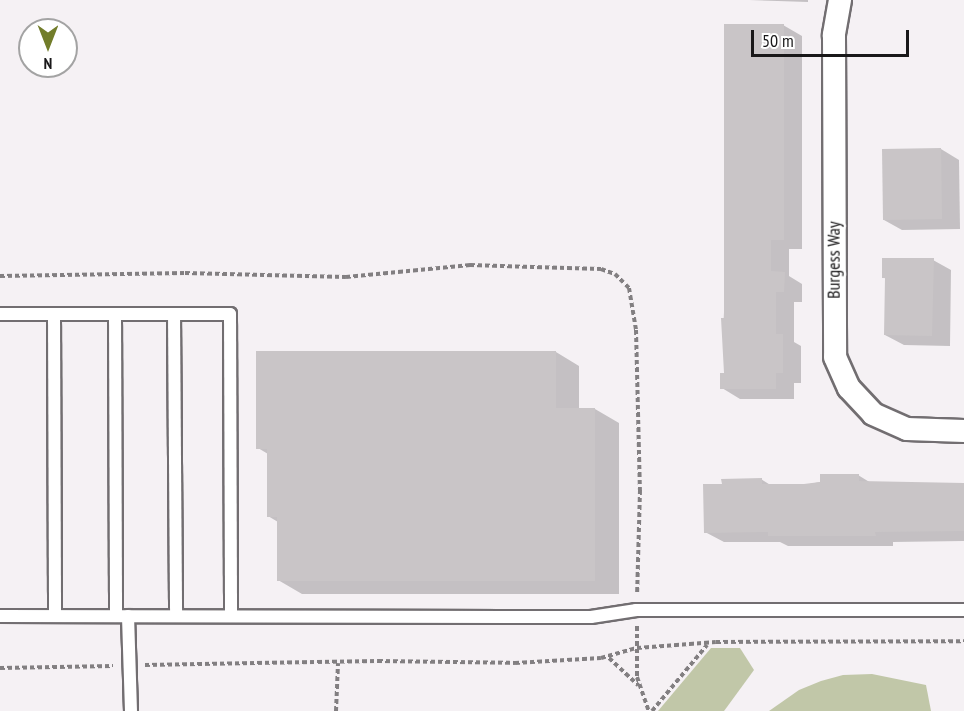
<!DOCTYPE html>
<html>
<head>
<meta charset="utf-8">
<style>
  body { margin:0 }
  #map { position:relative; width:964px; height:711px; overflow:hidden; background:#f5f1f4; font-family:"PT Sans Narrow",sans-serif }
  div>[style] { position:absolute }
  .green>* { inset:0; background:#c1c7a8 }
  .shadow>* { inset:0; background:#0003 }
  .building>* { inset:0; background:#c9c5c7 }
  .path>* { height:4px; margin-top:-2px; transform-origin:0; background:repeating-linear-gradient(90deg,#827f81 0 4.5px,transparent 0 7.5px) }
  .roads { filter:drop-shadow(2px 0 #726e71) drop-shadow(-2px 0 #726e71) drop-shadow(0 2px #726e71) drop-shadow(0 -2px #726e71) }
  .service>* { height:12px; margin:-6px; padding:0 6px; transform-origin:6px; border-radius:6px; background:#fff }
  .minor>* { height:22px; margin:-11px; padding:0 11px; transform-origin:11px; border-radius:11px; background:#fff }
  span { translate:-50% -50%; white-space:nowrap; text-align:center; line-height:1.15; -webkit-text-stroke:4.5px #fff; paint-order:stroke }
  .street-label { font-size:18px; color:#191819 }
  .north { position:absolute; left:18px; top:18px; width:60px; height:60px; box-sizing:border-box; background:#fff; border:2px solid #a3a3a3; border-radius:50%; rotate:180deg; font-size:16px; font-weight:700; line-height:24px; text-align:center; color:#191819 }
  .north::after { content:''; display:block; margin:auto; width:21px; height:27px; background:#727d2a; clip-path:polygon(50% 0,100% 100%,50% 72%,0 100%) }
  .scale { position:absolute; left:751px; top:30px; width:158px; height:27px; box-sizing:border-box; border:3px solid #191819; border-top:0; padding-left:8px; font-size:18px; line-height:21px; white-space:nowrap; color:#191819; -webkit-text-stroke:4px #fff; paint-order:stroke }
</style>
</head>
<body>
<div id="map">
  <div class="green">
    <div style="clip-path:polygon(711px 648px,740px 648px,754px 670px,727px 707px,724px 711px,658px 711px)"></div>
    <div style="clip-path:polygon(872px 674px,926px 685px,931px 711px,769px 711px,799px 690px,821px 681px,843px 675px)"></div>
  </div>
  <div class="shadow">
    <div style="clip-path:polygon(749px 0,808px 0,808px 2px)"></div>
    <div style="clip-path:polygon(783px 25px,802px 36px,802px 249px,789px 249px,789px 276px,802px 284px,802px 302px,794px 302px,794px 342px,801px 346px,801px 383px,794px 383px,794px 399px,740px 399px,722px 388px,725px 375px,723px 334px,726px 267px)"></div>
    <div style="clip-path:polygon(941px 149px,959px 160px,960px 229px,902px 230px,884px 220px)"></div>
    <div style="clip-path:polygon(933px 260px,951px 270px,950px 346px,904px 345px,885px 335px,886px 279px,883px 277px)"></div>
    <div style="clip-path:polygon(556px 352px,579px 366px,579px 409px,595px 409px,619px 423px,619px 594px,302px 594px,278px 580px,278px 522px,268px 516px,268px 454px,258px 448px)"></div>
    <div style="clip-path:polygon(858px 475px,871px 483px,964px 484px,964px 541px,893px 542px,893px 546px,788px 546px,780px 542px,724px 542px,705px 532px,723px 486px,761px 479px,772px 486px,804px 485px)"></div>
  </div>
  <div class="building">
    <div style="clip-path:polygon(724px 24px,784px 24px,784px 240px,771px 240px,771px 271px,785px 272px,784px 292px,776px 292px,776px 334px,783px 334px,783px 373px,776px 373px,776px 389px,720px 389px,720px 373px,724px 373px,721px 318px,724px 318px)"></div>
    <div style="clip-path:polygon(941px 148px,942px 219px,883px 220px,882px 149px)"></div>
    <div style="clip-path:polygon(882px 258px,934px 258px,932px 336px,884px 335px,885px 278px,882px 278px)"></div>
    <div style="clip-path:polygon(256px 351px,556px 351px,556px 408px,595px 408px,595px 581px,277px 581px,277px 517px,267px 517px,267px 449px,256px 449px)"></div>
    <div style="clip-path:polygon(820px 474px,859px 474px,859px 481px,964px 483px,964px 531px,875px 532px,876px 536px,768px 536px,768px 532px,704px 533px,703px 484px,722px 484px,721px 479px,762px 478px,762px 484px,804px 484px,820px 482px)"></div>
  </div>
  <div class="path">
    <div style="left:0;top:276px;width:185px;rotate:-0.9deg"></div>
    <div style="left:185px;top:273px;width:161px;rotate:1.4deg"></div>
    <div style="left:346px;top:277px;width:125px;rotate:-5.5deg"></div>
    <div style="left:470px;top:265px;width:131px;rotate:1.7deg"></div>
    <div style="left:601px;top:269px;width:15px;rotate:20deg"></div>
    <div style="left:615px;top:274px;width:20px;rotate:45deg"></div>
    <div style="left:629px;top:288px;width:43px;rotate:80.5deg"></div>
    <div style="left:636px;top:330px;width:160px;rotate:88.6deg"></div>
    <div style="left:640px;top:490px;width:105px;rotate:91.6deg"></div>
    <div style="left:637px;top:626px;width:51px;rotate:90deg"></div>
    <div style="left:637px;top:677px;width:36px;rotate:71deg"></div>
    <div style="left:609px;top:658px;width:40px;rotate:43deg"></div>
    <div style="left:145px;top:665px;width:233px;rotate:-1deg"></div>
    <div style="left:378px;top:661px;width:137px;rotate:0.8deg"></div>
    <div style="left:515px;top:663px;width:86px;rotate:-3.3deg"></div>
    <div style="left:601px;top:658px;width:37px;rotate:-16deg"></div>
    <div style="left:637px;top:648px;width:79px;rotate:-4.3deg"></div>
    <div style="left:716px;top:642px;width:248px;rotate:-0.2deg"></div>
    <div style="left:0;top:668px;width:113px;rotate:-1deg"></div>
    <div style="left:336px;top:711px;width:48px;rotate:-87.6deg"></div>
    <div style="left:652px;top:711px;width:86px;rotate:-50.2deg"></div>
  </div>
  <div class="roads">
    <div class="service">
      <div style="left:0;top:314px;width:230px"></div>
      <div style="left:230px;top:314px;width:302px;rotate:89.8deg"></div>
      <div style="left:54px;top:315px;width:301px;rotate:89.8deg"></div>
      <div style="left:115px;top:315px;width:301px;rotate:89.8deg"></div>
      <div style="left:174px;top:315px;width:301px;rotate:89.6deg"></div>
      <div style="left:0;top:616px;width:591px;rotate:0.1deg"></div>
      <div style="left:591px;top:617px;width:46px;rotate:-8.8deg"></div>
      <div style="left:636px;top:610px;width:328px"></div>
      <div style="left:128px;top:616px;width:95px;rotate:88.2deg"></div>
    </div>
    <div class="minor">
      <div style="left:840px;top:0;width:36px;rotate:100deg"></div>
      <div style="left:834px;top:35px;width:322px;rotate:89.8deg"></div>
      <div style="left:835px;top:357px;width:34px;rotate:66deg"></div>
      <div style="left:849px;top:388px;width:35px;rotate:47deg"></div>
      <div style="left:873px;top:414px;width:37px;rotate:24deg"></div>
      <div style="left:907px;top:429px;width:57px;rotate:2deg"></div>
    </div>
  </div>
  <div class="street-label">
    <span style="left:834px;top:260px;rotate:-90deg">Burgess Way</span>
  </div>
  <div class="north">N</div>
  <div class="scale">50 m</div>
</div>
</body>
</html>
